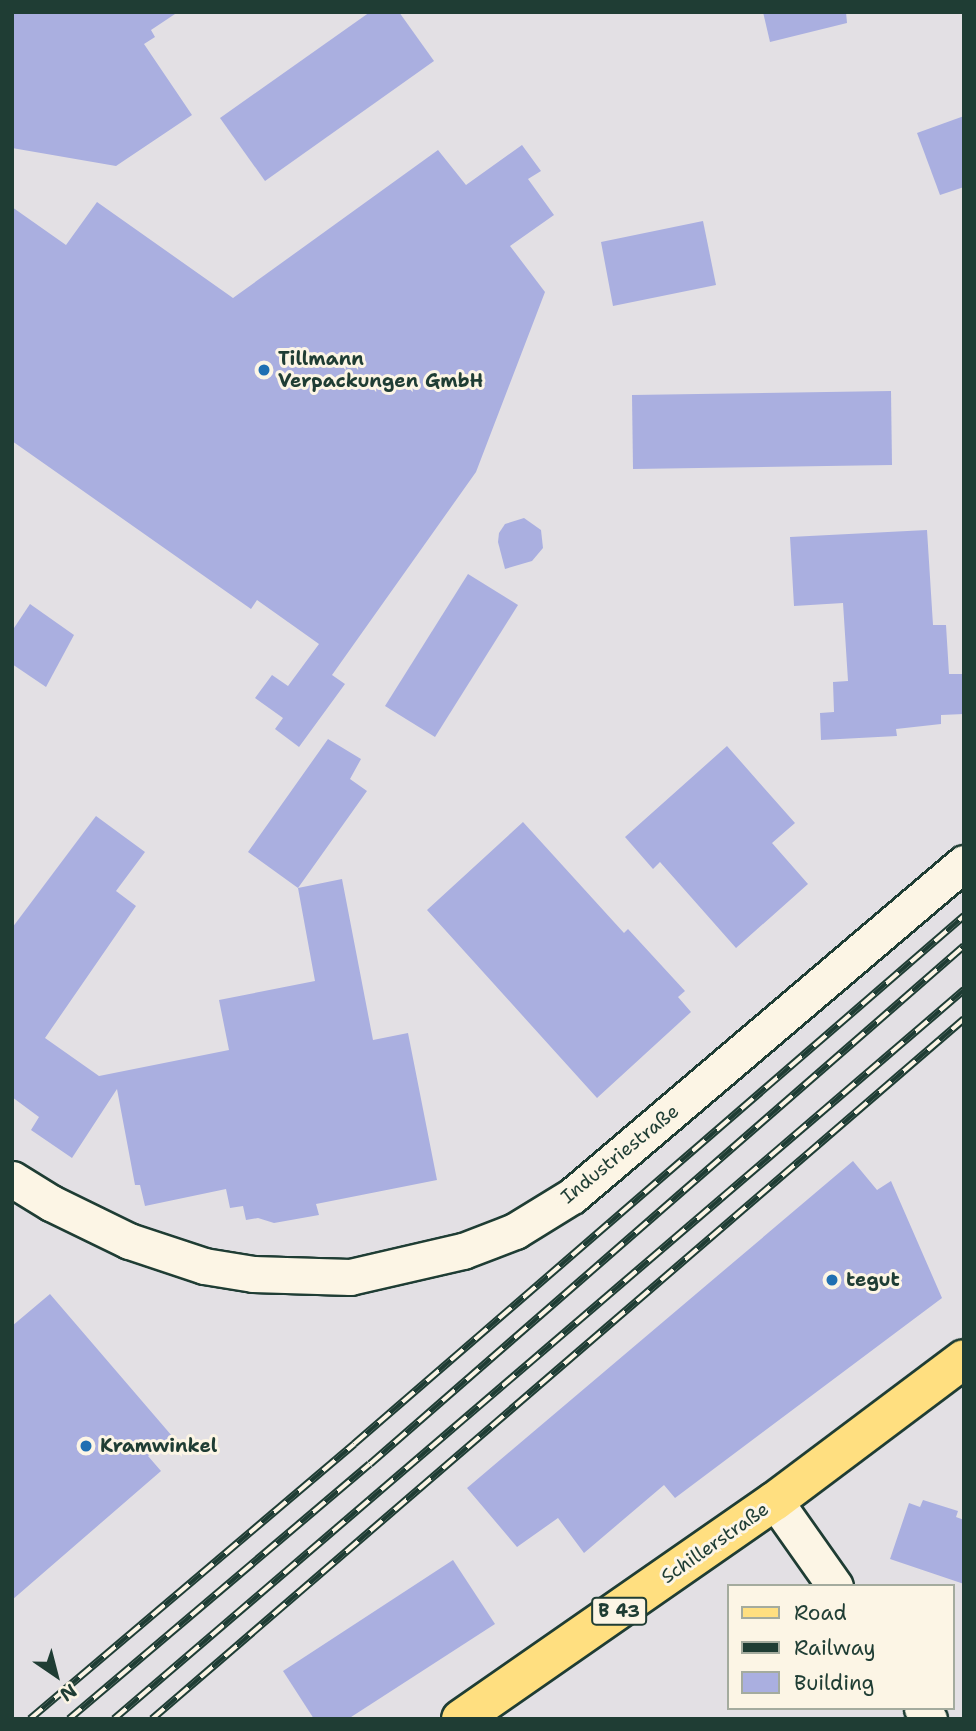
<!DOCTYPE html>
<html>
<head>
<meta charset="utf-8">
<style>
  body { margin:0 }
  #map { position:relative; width:976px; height:1731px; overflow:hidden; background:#e3e0e4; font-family:"Shantell Sans",sans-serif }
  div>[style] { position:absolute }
  .building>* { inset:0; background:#aaafe0 }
  .roads { filter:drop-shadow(2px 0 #1f3d34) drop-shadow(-2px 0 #1f3d34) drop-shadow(0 2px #1f3d34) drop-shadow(0 -2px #1f3d34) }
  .street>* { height:35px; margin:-17.5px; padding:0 17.5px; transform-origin:17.5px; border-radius:17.5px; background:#fcf5e5 }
  .primary>* { height:38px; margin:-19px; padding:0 19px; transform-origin:19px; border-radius:19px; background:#ffdf80 }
  .rail>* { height:8px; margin-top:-4px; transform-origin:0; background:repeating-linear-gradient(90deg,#fcf5e5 0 16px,#1f3d34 0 32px); box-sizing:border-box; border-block:2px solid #1f3d34 }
  .dots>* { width:19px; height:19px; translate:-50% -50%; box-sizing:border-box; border:4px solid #fcf5e5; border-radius:50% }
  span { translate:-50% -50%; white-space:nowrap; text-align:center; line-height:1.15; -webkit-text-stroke:6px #fcf5e5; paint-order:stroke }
  .shield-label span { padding:2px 5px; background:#fcf5e5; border:2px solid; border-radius:5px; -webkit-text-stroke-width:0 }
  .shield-label { font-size:18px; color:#1f3d34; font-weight:700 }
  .poi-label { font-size:19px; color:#1f3d34; font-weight:700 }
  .left { translate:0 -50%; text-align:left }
  .street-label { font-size:19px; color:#1f3d34 }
  .frame { position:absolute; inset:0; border:14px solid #1f3d34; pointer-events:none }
  .legend { position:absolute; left:727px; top:1584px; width:228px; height:126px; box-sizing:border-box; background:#fcf5e5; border:2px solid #a4ab9e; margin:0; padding:9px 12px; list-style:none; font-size:21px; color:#1f3d34 }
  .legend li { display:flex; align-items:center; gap:14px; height:35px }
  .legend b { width:35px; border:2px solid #a4ab9e }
  .north { position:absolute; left:21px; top:1640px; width:70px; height:70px; -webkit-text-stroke:5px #fcf5e5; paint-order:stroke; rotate:145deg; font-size:19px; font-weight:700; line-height:28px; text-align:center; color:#1f3d34 }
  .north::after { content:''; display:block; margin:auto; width:24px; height:32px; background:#1f3d34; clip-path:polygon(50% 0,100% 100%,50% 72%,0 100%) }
</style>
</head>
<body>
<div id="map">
  <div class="building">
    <div style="clip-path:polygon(12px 12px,178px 12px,151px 30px,155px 37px,144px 44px,192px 115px,116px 166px,12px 148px)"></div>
    <div style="clip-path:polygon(370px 12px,399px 12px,434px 61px,265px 181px,220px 118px)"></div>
    <div style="clip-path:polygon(763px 12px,846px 12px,847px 23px,770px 42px)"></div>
    <div style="clip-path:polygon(964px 116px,964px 187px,940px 195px,917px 133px)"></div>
    <div style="clip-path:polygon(522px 145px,541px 171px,528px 179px,554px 215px,510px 246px,545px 292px,476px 472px,332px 675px,345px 684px,299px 747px,275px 729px,283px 718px,255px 698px,272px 675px,288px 686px,319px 644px,257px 600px,251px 609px,12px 441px,12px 207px,66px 245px,97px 202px,233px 298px,438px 150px,466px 185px)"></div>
    <div style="clip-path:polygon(703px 221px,716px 285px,613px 306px,601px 242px)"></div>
    <div style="clip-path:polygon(891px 391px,892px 465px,633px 469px,632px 395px)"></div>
    <div style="clip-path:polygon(524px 518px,541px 530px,543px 548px,532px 561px,505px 569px,498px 542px,499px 533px,505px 524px)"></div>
    <div style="clip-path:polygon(927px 530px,933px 625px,946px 625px,949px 674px,964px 674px,964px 714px,941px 715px,941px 724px,896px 729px,897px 736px,821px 740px,820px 713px,834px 712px,833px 682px,848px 681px,843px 603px,794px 606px,790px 537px)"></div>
    <div style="clip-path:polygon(468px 574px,518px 605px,435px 737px,385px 706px)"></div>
    <div style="clip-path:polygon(30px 604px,74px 635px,46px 687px,12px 664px,12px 631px)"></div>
    <div style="clip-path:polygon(328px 739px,361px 759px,350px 779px,367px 791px,298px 888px,248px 852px)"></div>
    <div style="clip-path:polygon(727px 746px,795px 823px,772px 843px,808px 884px,736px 948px,660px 862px,653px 869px,625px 837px)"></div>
    <div style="clip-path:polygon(96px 816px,145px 852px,116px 891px,136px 906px,45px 1038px,99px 1076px,229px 1050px,219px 1000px,315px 981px,298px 888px,342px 879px,373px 1040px,408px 1033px,437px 1180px,316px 1204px,319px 1215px,274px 1223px,258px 1218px,246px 1220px,243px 1206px,230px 1208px,226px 1189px,145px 1206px,140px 1185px,135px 1185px,117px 1089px,72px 1158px,31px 1130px,39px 1117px,12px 1097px,12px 928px)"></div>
    <div style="clip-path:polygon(523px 822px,624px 933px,628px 929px,685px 991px,678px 997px,691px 1012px,597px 1098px,427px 910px)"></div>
    <div style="clip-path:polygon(853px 1161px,877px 1190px,891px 1181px,942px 1298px,675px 1498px,664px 1485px,584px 1553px,558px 1518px,517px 1547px,467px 1488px)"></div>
    <div style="clip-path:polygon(50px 1294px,172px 1436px,148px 1456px,161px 1471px,12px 1600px,12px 1326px)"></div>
    <div style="clip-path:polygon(923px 1500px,958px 1511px,956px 1517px,964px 1520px,964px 1584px,890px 1559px,909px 1503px,920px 1507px)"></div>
    <div style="clip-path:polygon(453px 1560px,495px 1624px,348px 1719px,314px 1719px,283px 1671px)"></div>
  </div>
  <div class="roads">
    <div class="street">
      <div style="left:12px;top:1179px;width:46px;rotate:31.6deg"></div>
      <div style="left:51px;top:1203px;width:87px;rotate:26deg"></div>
      <div style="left:129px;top:1241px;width:79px;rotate:18.4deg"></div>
      <div style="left:204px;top:1266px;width:50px;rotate:9.3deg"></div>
      <div style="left:253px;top:1274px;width:97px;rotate:1.8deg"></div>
      <div style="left:350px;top:1277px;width:116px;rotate:-13deg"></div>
      <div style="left:463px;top:1251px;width:56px;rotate:-21deg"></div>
      <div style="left:515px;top:1231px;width:67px;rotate:-31.6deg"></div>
      <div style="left:572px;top:1196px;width:514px;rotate:-40.35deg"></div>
      <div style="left:775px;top:1501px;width:104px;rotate:54.8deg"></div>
      <div style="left:922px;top:1708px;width:13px;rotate:58deg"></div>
    </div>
    <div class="primary">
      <div style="left:461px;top:1719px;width:382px;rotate:-34.8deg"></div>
      <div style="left:775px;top:1501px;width:236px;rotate:-36.9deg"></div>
    </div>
  </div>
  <div class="rail">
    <div style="left:30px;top:1719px;width:425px;rotate:-40.3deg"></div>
    <div style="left:354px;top:1444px;width:807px;rotate:-40.88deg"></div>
    <div style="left:69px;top:1719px;width:394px;rotate:-40.3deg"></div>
    <div style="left:370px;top:1464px;width:788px;rotate:-41.09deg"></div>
    <div style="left:114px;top:1719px;width:1120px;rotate:-40.62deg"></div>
    <div style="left:152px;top:1719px;width:1072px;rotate:-40.76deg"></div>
  </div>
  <div class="dots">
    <div style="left:264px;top:370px;background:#1f6fb2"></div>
    <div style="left:832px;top:1280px;background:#1f6fb2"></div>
    <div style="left:86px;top:1446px;background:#1f6fb2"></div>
  </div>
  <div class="shield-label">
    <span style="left:619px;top:1611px">B 43</span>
  </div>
  <div class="poi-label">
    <span class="left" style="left:278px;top:370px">Tillmann<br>Verpackungen GmbH</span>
    <span class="left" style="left:846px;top:1280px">tegut</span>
    <span class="left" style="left:100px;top:1446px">Kramwinkel</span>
  </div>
  <div class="street-label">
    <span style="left:620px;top:1154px;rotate:-39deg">Industriestraße</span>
    <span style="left:715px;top:1543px;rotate:-35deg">Schillerstraße</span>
  </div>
  <div class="frame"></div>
  <ul class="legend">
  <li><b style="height:9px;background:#ffdf80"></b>Road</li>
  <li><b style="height:9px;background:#1f3d34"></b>Railway</li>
  <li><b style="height:19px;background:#aaafe0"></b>Building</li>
  </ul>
  <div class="north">N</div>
</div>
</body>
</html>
